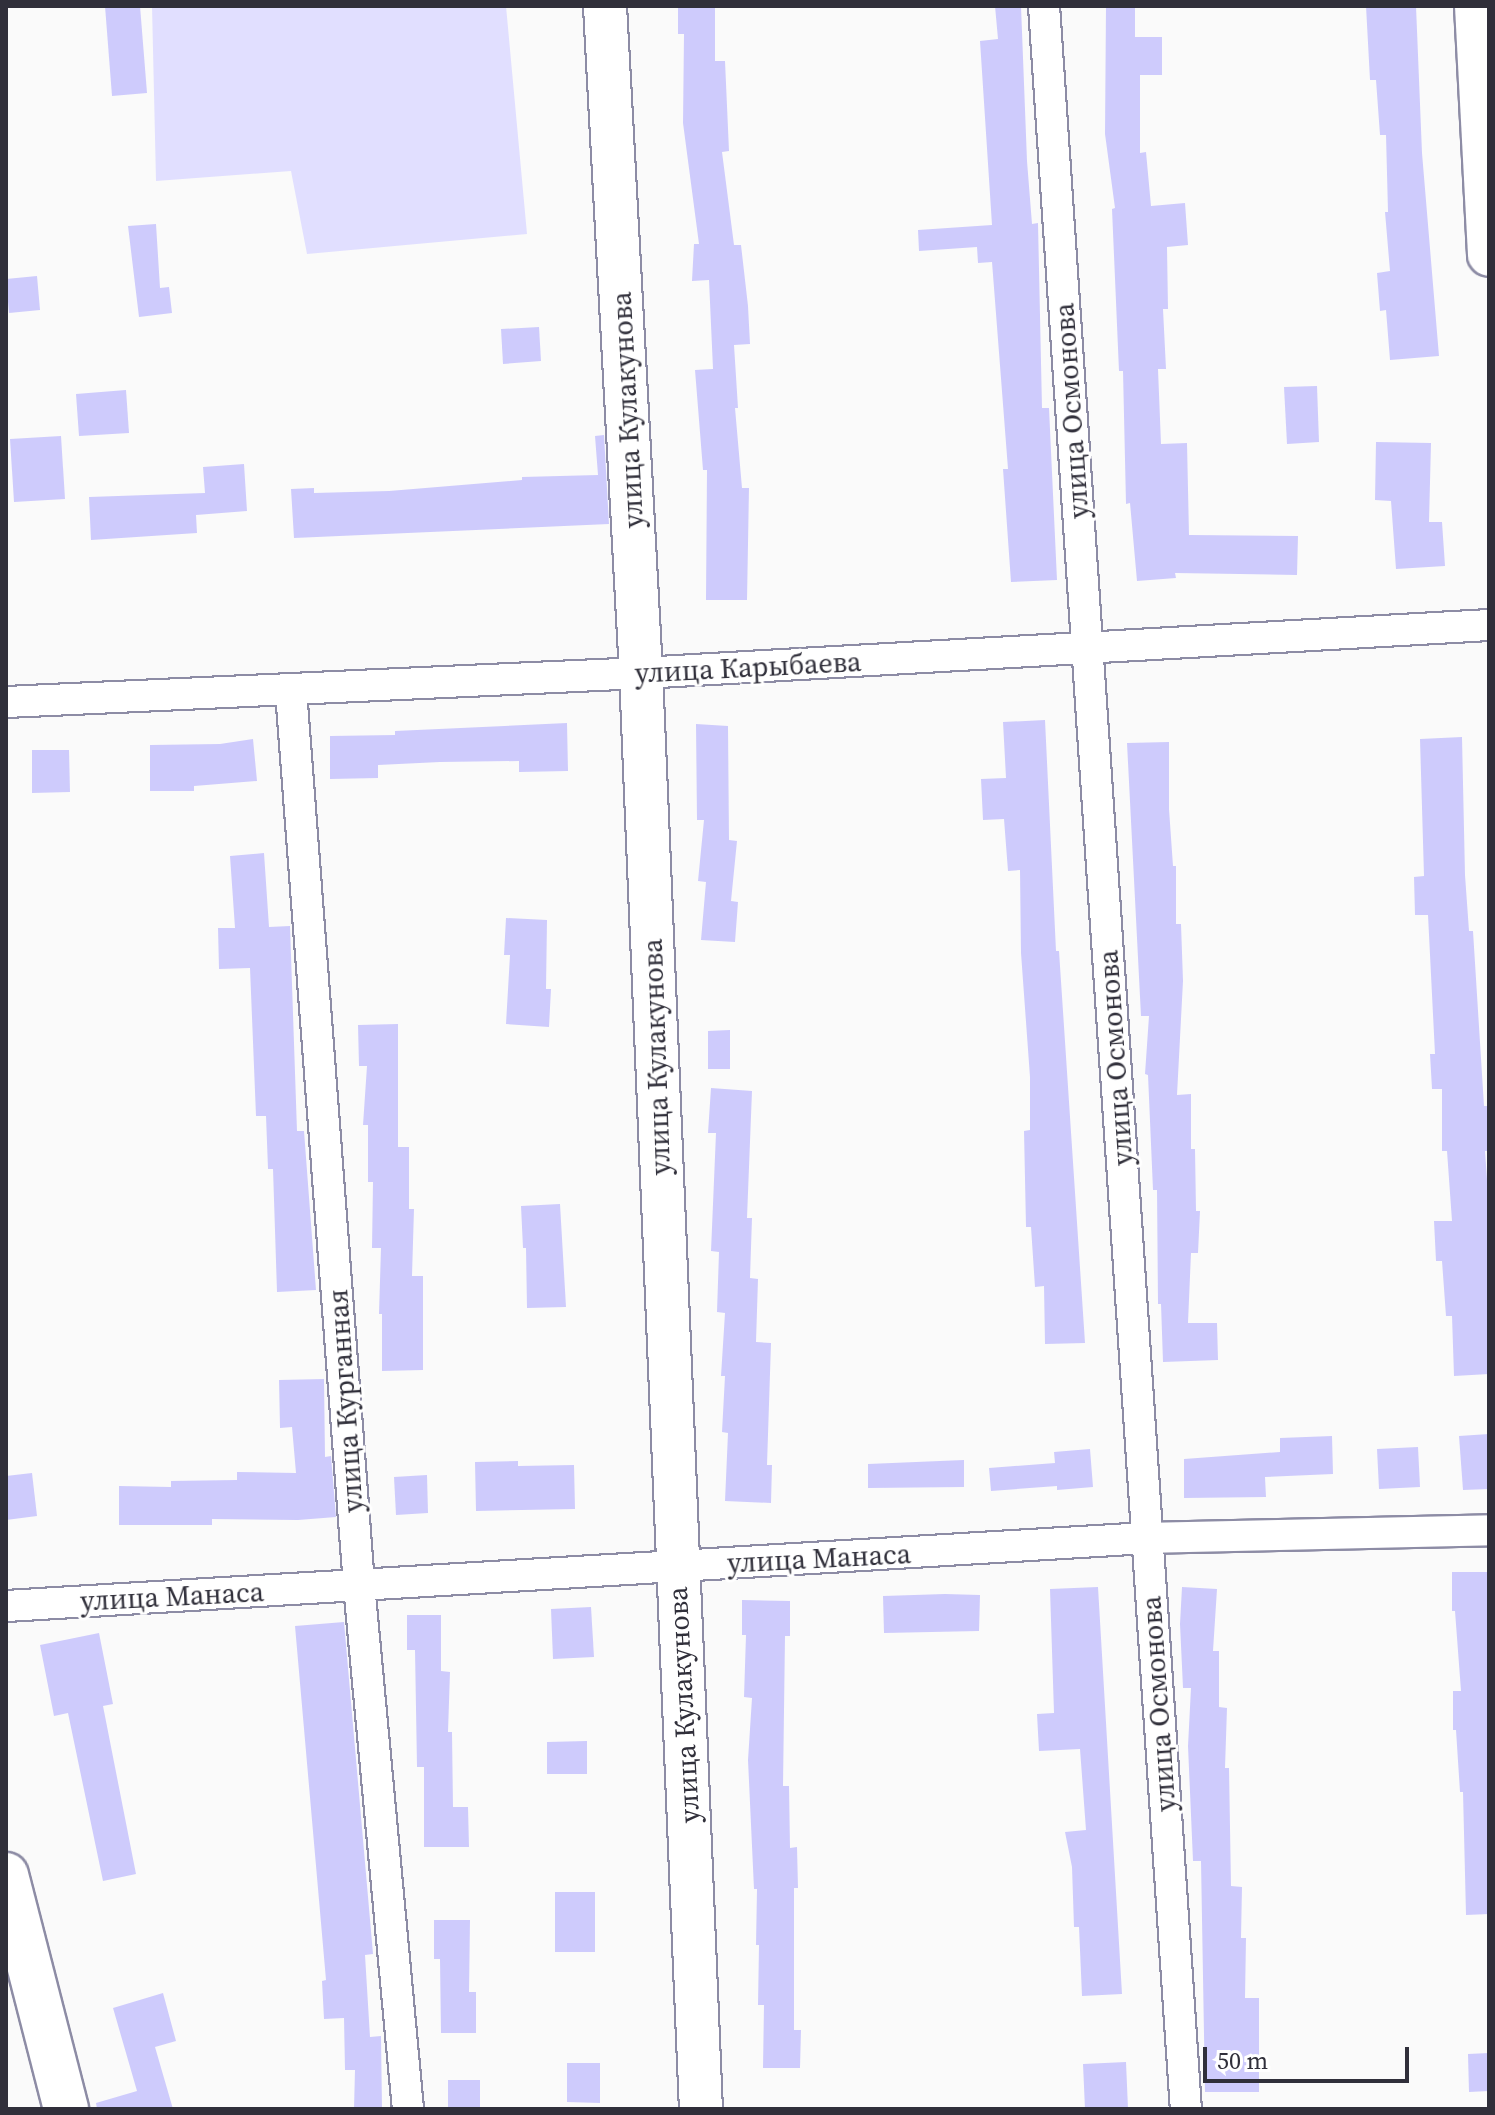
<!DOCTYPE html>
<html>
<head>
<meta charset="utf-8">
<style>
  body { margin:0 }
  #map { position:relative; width:1495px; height:2115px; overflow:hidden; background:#fafafa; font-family:"Source Serif 4",serif }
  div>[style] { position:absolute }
  .green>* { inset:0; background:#e1dfff }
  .building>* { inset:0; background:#cecbfc }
  .roads { filter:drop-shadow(2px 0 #8d8ca5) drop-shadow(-2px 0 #8d8ca5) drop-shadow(0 2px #8d8ca5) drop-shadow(0 -2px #8d8ca5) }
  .street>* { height:30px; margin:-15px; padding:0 15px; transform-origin:15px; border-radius:15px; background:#fff }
  .secondary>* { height:42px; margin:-21px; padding:0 21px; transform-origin:21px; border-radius:21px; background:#fff }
  .highway>* { height:44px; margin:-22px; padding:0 22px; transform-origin:22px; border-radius:22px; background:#fff }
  span { translate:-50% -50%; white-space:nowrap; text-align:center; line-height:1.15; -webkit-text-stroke:6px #fff; paint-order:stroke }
  .street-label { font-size:28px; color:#302f3a }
  .frame { position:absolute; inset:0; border:8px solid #302f3a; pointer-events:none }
  .scale { position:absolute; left:1203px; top:2047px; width:206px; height:36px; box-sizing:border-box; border:4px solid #302f3a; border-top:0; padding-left:10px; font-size:24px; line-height:28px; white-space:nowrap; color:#302f3a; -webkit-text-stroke:6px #fff; paint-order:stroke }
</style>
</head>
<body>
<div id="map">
  <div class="green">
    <div style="clip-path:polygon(152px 6px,506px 6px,527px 234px,307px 254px,291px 171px,156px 181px)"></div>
  </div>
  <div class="building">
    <div style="clip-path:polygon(105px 6px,140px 6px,147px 93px,112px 96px)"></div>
    <div style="clip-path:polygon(678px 6px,715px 6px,715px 61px,725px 61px,729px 151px,722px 152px,734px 245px,741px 245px,748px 306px,750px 344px,734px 345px,738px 408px,735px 408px,742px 488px,749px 488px,747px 600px,706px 600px,707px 470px,703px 470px,695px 370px,713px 369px,709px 280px,692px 281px,694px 244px,699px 244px,683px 123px,684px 34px,678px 34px)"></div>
    <div style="clip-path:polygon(995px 6px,1021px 6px,1027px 161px,1032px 224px,1038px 223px,1042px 408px,1049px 408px,1057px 580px,1011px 582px,1003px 469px,1008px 469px,992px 262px,978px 263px,977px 247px,919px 251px,918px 230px,992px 225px,980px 41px,998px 39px)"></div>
    <div style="clip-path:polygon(1106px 6px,1135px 6px,1135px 37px,1162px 37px,1162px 75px,1140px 75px,1140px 153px,1146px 152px,1151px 206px,1185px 203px,1188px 245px,1167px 247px,1168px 309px,1163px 309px,1166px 369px,1158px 369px,1161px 444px,1187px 443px,1189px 535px,1298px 536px,1297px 575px,1175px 573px,1176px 578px,1137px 581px,1130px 503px,1126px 504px,1123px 371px,1119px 371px,1112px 209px,1115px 208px,1105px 134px)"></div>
    <div style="clip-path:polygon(1366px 6px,1416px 6px,1422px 153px,1439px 356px,1390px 360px,1386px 310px,1380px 311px,1377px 273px,1390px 271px,1385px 212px,1388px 212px,1386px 135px,1380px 135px,1376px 80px,1370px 80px)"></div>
    <div style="clip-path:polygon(156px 224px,160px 288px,169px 287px,172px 313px,139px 317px,128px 226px)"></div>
    <div style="clip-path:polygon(37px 276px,40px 310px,9px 313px,6px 279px)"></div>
    <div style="clip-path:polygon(539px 327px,541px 361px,503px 364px,501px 329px)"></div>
    <div style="clip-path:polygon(1317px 386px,1319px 442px,1287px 444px,1284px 387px)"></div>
    <div style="clip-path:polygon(126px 390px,129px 433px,79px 436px,76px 394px)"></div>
    <div style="clip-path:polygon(604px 435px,609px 524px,294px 538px,291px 489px,314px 488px,314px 493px,389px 491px,522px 480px,522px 477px,598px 475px,595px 436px)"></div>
    <div style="clip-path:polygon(61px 436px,65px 499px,14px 502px,10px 439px)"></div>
    <div style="clip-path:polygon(1376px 442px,1431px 443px,1429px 522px,1442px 522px,1445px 566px,1396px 569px,1391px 501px,1375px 500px)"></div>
    <div style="clip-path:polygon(244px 464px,247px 511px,196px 515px,197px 533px,91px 540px,89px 497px,205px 493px,203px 467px)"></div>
    <div style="clip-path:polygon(1045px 720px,1056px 951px,1059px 951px,1085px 1343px,1045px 1344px,1044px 1286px,1035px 1287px,1031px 1227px,1026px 1227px,1024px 1131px,1030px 1130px,1030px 1077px,1021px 953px,1020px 870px,1008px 871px,1004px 819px,983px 820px,981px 779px,1006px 778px,1003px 722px)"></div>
    <div style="clip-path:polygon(567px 723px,568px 771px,519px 772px,519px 761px,440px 762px,378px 765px,378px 778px,330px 779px,330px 736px,395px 735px,395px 731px)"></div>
    <div style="clip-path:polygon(696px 724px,728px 726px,729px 840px,737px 841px,731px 901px,738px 902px,735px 942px,701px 940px,706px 882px,698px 881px,704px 820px,697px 820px)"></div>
    <div style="clip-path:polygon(1462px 737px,1465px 875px,1469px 931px,1473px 931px,1484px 1106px,1488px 1106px,1488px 1151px,1485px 1151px,1489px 1207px,1489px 1374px,1454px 1376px,1452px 1316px,1446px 1316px,1442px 1261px,1436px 1261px,1434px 1221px,1452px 1221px,1447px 1151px,1442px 1151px,1442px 1089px,1432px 1089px,1430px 1054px,1435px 1054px,1428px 915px,1415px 915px,1414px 877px,1424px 876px,1420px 739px)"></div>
    <div style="clip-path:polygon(253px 739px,257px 781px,194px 786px,194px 791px,150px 791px,150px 745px,220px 744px)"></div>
    <div style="clip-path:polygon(1169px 742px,1169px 809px,1173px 866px,1176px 866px,1176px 924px,1181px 924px,1183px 981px,1177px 1095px,1191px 1094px,1191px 1149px,1195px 1149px,1196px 1211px,1200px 1211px,1198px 1253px,1191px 1253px,1188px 1323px,1217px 1323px,1218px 1360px,1163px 1362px,1161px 1304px,1158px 1304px,1157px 1190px,1153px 1190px,1148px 1075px,1145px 1074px,1149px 1016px,1141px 1016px,1127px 743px)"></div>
    <div style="clip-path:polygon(32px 750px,69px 750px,70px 792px,32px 793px)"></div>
    <div style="clip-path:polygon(264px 853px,269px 927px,290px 926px,297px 1131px,304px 1131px,316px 1290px,277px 1292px,273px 1169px,268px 1169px,266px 1116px,256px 1116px,250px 968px,219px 969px,218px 928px,235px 928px,230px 856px)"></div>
    <div style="clip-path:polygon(506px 918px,547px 920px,546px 989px,551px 989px,549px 1027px,506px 1024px,510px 955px,504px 955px)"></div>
    <div style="clip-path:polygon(398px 1024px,398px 1147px,409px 1147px,409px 1209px,414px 1209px,412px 1276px,423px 1276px,423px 1370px,382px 1371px,382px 1314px,379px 1314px,381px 1248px,372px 1248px,373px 1182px,368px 1182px,368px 1125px,363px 1125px,367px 1066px,359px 1066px,358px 1025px)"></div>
    <div style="clip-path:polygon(730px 1030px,730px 1069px,708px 1069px,708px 1031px)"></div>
    <div style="clip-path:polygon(711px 1088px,752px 1091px,747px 1218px,752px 1218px,750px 1278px,758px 1279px,756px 1342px,771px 1343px,767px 1465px,772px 1465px,771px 1503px,725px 1501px,728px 1433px,722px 1432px,725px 1376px,721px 1376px,725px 1313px,717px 1312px,719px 1252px,711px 1251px,716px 1133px,708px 1133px)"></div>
    <div style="clip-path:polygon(560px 1204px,566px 1307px,527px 1308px,526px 1248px,523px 1248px,521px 1206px)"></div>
    <div style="clip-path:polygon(324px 1379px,325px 1457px,331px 1456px,336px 1517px,298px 1520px,212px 1519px,212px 1525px,119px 1525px,119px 1486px,171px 1487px,171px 1481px,237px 1480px,237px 1472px,296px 1473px,292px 1427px,280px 1428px,279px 1380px)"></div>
    <div style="clip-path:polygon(1489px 1434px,1489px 1489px,1463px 1490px,1459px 1436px)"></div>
    <div style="clip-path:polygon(1332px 1436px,1333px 1474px,1265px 1477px,1266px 1497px,1184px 1498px,1184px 1459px,1280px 1452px,1280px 1438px)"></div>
    <div style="clip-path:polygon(1418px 1447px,1420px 1487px,1379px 1489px,1377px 1449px)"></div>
    <div style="clip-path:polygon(1090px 1449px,1093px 1487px,1057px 1490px,1057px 1486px,991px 1491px,989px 1468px,1055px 1463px,1054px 1452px)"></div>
    <div style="clip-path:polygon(964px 1460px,964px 1487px,868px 1488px,868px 1464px)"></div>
    <div style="clip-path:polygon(518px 1461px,518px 1466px,574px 1465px,575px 1509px,476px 1511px,475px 1462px)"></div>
    <div style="clip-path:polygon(32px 1473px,37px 1516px,6px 1520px,6px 1476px)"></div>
    <div style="clip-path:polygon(427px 1475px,428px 1513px,396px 1515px,394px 1477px)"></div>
    <div style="clip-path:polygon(1452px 1572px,1489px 1572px,1489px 1914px,1466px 1915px,1463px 1792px,1460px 1792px,1456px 1730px,1453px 1730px,1453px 1691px,1461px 1691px,1455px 1611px,1452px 1611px)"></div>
    <div style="clip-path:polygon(1098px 1587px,1122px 1994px,1082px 1996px,1079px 1927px,1074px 1927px,1072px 1867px,1065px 1832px,1086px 1830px,1080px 1749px,1039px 1751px,1037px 1714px,1054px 1713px,1050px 1589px)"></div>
    <div style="clip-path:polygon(1182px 1587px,1217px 1589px,1213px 1651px,1219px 1651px,1219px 1707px,1227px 1708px,1225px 1768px,1229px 1768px,1231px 1886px,1242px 1887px,1241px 1938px,1246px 1938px,1245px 1998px,1259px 1998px,1259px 2092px,1205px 2092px,1201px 1861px,1193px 1861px,1188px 1746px,1191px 1688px,1183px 1688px,1180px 1624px)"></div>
    <div style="clip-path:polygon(945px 1594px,980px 1595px,979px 1631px,884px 1633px,883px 1596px)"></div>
    <div style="clip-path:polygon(742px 1600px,790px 1601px,790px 1636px,785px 1636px,783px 1786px,789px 1786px,790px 1848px,797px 1847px,798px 1888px,794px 1888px,794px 2030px,801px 2030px,800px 2068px,763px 2068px,764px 2005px,758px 2005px,759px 1945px,756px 1945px,757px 1889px,754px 1889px,748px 1760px,752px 1698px,744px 1697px,746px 1635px,742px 1635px)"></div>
    <div style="clip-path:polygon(591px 1607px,594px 1657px,553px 1659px,551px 1609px)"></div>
    <div style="clip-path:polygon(407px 1615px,441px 1615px,441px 1671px,450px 1672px,448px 1732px,452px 1732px,453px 1807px,468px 1807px,469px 1847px,424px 1847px,424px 1767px,417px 1767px,415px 1650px,407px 1650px)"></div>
    <div style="clip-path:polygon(344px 1622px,373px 1954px,365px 1955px,370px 2037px,381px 2036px,382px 2109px,354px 2109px,355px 2070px,345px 2070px,344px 2018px,324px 2019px,322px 1981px,326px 1980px,295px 1626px)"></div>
    <div style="clip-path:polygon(99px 1633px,113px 1704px,103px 1706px,136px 1874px,103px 1881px,68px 1713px,54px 1716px,40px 1645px)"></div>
    <div style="clip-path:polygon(587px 1741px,587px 1774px,547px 1774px,547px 1742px)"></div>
    <div style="clip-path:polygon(555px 1892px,595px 1892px,595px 1952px,555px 1952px)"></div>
    <div style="clip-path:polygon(434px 1920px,470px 1920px,469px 1992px,476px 1992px,476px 2033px,441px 2033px,440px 1959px,434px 1959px)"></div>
    <div style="clip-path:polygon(163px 1993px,176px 2041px,155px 2047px,173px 2109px,97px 2109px,96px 2103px,137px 2091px,113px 2008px)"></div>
    <div style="clip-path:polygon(1489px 2053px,1489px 2091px,1469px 2092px,1468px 2054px)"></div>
    <div style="clip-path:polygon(1126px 2062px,1128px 2109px,1085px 2109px,1083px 2064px)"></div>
    <div style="clip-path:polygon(567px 2063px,600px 2063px,600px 2103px,567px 2102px)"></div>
    <div style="clip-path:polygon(448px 2080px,480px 2080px,480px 2109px,448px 2109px)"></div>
  </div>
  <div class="roads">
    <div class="street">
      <div style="left:1044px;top:6px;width:2108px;rotate:86.14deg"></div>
      <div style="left:291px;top:691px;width:897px;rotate:85.65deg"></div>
      <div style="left:359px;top:1585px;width:526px;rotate:84.66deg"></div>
      <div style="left:6px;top:702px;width:636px;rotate:-2.61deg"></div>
      <div style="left:641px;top:673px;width:849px;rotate:-3.24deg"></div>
      <div style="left:6px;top:1606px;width:1143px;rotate:-3.41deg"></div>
      <div style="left:1147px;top:1538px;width:342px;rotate:-1.3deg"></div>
    </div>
    <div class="secondary">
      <div style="left:605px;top:6px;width:668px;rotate:86.91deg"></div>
      <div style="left:641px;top:673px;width:1437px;rotate:87.61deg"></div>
      <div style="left:1476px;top:6px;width:249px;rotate:87deg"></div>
    </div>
    <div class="highway">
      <div style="left:6px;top:1875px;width:242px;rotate:75.6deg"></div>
    </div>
  </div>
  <div class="street-label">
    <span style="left:627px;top:410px;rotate:-93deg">улица Кулакунова</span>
    <span style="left:1071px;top:411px;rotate:-94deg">улица Осмонова</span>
    <span style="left:748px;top:667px;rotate:-3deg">улица Карыбаева</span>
    <span style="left:656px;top:1057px;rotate:-92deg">улица Кулакунова</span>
    <span style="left:1115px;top:1058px;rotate:-94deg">улица Осмонова</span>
    <span style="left:345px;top:1401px;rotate:-94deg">улица Курганная</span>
    <span style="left:819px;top:1558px;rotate:-3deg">улица Манаса</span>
    <span style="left:172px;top:1596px;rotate:-3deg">улица Манаса</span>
    <span style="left:1158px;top:1704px;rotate:-94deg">улица Осмонова</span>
    <span style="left:683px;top:1705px;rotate:-93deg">улица Кулакунова</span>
  </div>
  <div class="frame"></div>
  <div class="scale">50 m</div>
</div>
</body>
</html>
